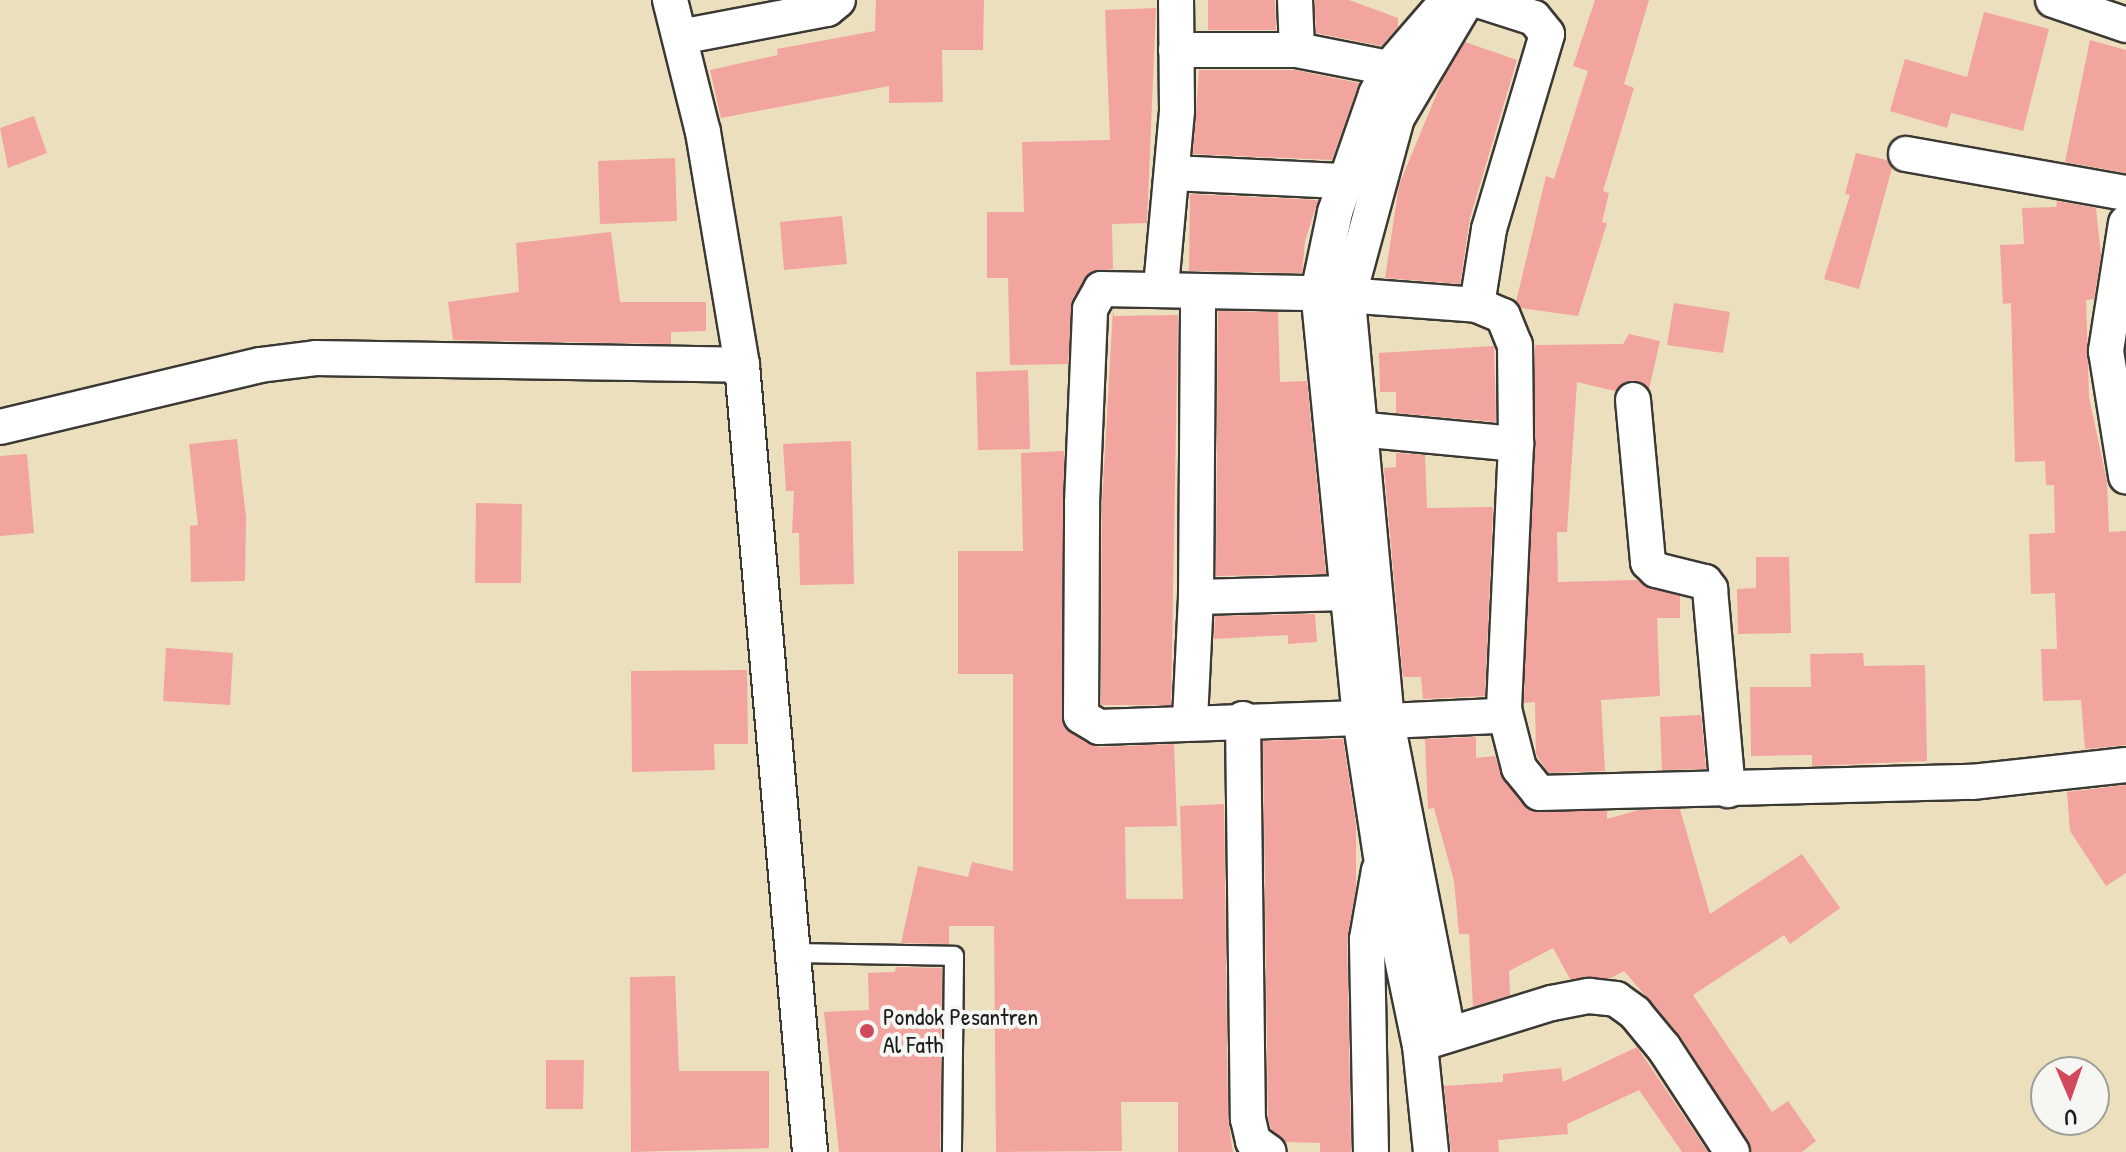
<!DOCTYPE html>
<html>
<head>
<meta charset="utf-8">
<style>
  body { margin:0 }
  #map { position:relative; width:2126px; height:1152px; overflow:hidden; background:#ecdfbd; font-family:"Patrick Hand",sans-serif }
  div>[style] { position:absolute }
  .building>* { inset:0; background:#f2a49e }
  .roads { filter:drop-shadow(2px 0 #3b3934) drop-shadow(-2px 0 #3b3934) drop-shadow(0 2px #3b3934) drop-shadow(0 -2px #3b3934) }
  .service>* { height:18px; margin:-9px; padding:0 9px; transform-origin:9px; border-radius:9px; background:#fff }
  .minor>* { height:34px; margin:-17px; padding:0 17px; transform-origin:17px; border-radius:17px; background:#fff }
  .dots>* { width:22px; height:22px; translate:-50% -50%; box-sizing:border-box; border:4px solid #f6f6f2; border-radius:50% }
  span { translate:-50% -50%; white-space:nowrap; text-align:center; line-height:1.15; -webkit-text-stroke:8px #f6f6f2; paint-order:stroke }
  .poi-label { font-size:24px; color:#1c1c1c }
  .left { translate:0 -50%; text-align:left }
  .north { position:absolute; left:2030px; top:1056px; width:80px; height:80px; box-sizing:border-box; background:#f6f6f2; border:2px solid #9f9f9c; border-radius:50%; rotate:178deg; font-size:22px; font-weight:700; line-height:32px; text-align:center; color:#1c1c1c }
  .north::after { content:''; display:block; margin:auto; width:28px; height:36px; background:#d1495b; clip-path:polygon(50% 0,100% 100%,50% 72%,0 100%) }
</style>
</head>
<body>
<div id="map">
  <div class="building">
    <div style="clip-path:polygon(876px 0,984px 0,983px 50px,942px 50px,943px 102px,889px 103px,889px 86px,721px 118px,710px 70px,778px 55px,777px 49px,875px 31px)"></div>
    <div style="clip-path:polygon(1208px 0,1275px 0,1276px 30px,1208px 30px)"></div>
    <div style="clip-path:polygon(1315px 0,1349px 0,1398px 18px,1398px 27px,1381px 46px,1316px 33px)"></div>
    <div style="clip-path:polygon(1595px 0,1649px 0,1624px 84px,1634px 88px,1603px 191px,1609px 193px,1602px 222px,1607px 223px,1578px 316px,1521px 308px,1516px 302px,1546px 176px,1554px 179px,1588px 71px,1573px 66px)"></div>
    <div style="clip-path:polygon(1156px 8px,1147px 223px,1112px 224px,1113px 269px,1090px 272px,1072px 300px,1068px 364px,1010px 365px,1008px 278px,987px 278px,987px 212px,1024px 212px,1022px 142px,1110px 140px,1105px 10px)"></div>
    <div style="clip-path:polygon(1984px 12px,2049px 29px,2023px 131px,1951px 113px,1947px 128px,1890px 111px,1905px 59px,1967px 77px)"></div>
    <div style="clip-path:polygon(2090px 40px,2126px 50px,2126px 173px,2065px 162px)"></div>
    <div style="clip-path:polygon(1465px 42px,1517px 60px,1470px 218px,1460px 284px,1385px 278px,1399px 185px,1442px 81px)"></div>
    <div style="clip-path:polygon(1199px 70px,1295px 70px,1359px 83px,1332px 160px,1193px 154px)"></div>
    <div style="clip-path:polygon(34px 116px,47px 153px,8px 168px,0 128px)"></div>
    <div style="clip-path:polygon(1856px 153px,1887px 160px,1892px 168px,1859px 289px,1824px 279px,1850px 195px,1845px 194px)"></div>
    <div style="clip-path:polygon(675px 158px,677px 221px,600px 224px,598px 161px)"></div>
    <div style="clip-path:polygon(1190px 194px,1318px 200px,1305px 241px,1302px 273px,1189px 271px)"></div>
    <div style="clip-path:polygon(2057px 201px,2096px 208px,2101px 255px,2094px 299px,2086px 300px,2089px 397px,2107px 482px,2109px 532px,2126px 531px,2126px 745px,2085px 749px,2081px 700px,2043px 701px,2041px 649px,2057px 649px,2055px 593px,2031px 594px,2029px 534px,2055px 533px,2054px 485px,2046px 485px,2045px 461px,2015px 462px,2011px 303px,2003px 304px,2000px 245px,2024px 244px,2022px 208px,2056px 207px)"></div>
    <div style="clip-path:polygon(842px 216px,847px 264px,784px 270px,780px 222px)"></div>
    <div style="clip-path:polygon(611px 232px,620px 302px,706px 302px,706px 331px,671px 332px,671px 344px,453px 340px,448px 302px,519px 292px,516px 243px)"></div>
    <div style="clip-path:polygon(1674px 303px,1730px 312px,1723px 353px,1667px 345px)"></div>
    <div style="clip-path:polygon(1113px 309px,1114px 316px,1178px 315px,1171px 705px,1101px 705px,1102px 503px)"></div>
    <div style="clip-path:polygon(1218px 311px,1278px 312px,1280px 382px,1307px 381px,1326px 574px,1216px 576px)"></div>
    <div style="clip-path:polygon(1629px 334px,1660px 341px,1649px 389px,1632px 380px,1615px 391px,1577px 382px,1567px 532px,1557px 532px,1558px 582px,1637px 580px,1680px 596px,1680px 618px,1657px 618px,1660px 696px,1601px 700px,1605px 771px,1548px 773px,1536px 754px,1535px 702px,1524px 703px,1535px 345px,1623px 344px)"></div>
    <div style="clip-path:polygon(1494px 346px,1496px 422px,1396px 413px,1396px 392px,1380px 392px,1379px 353px)"></div>
    <div style="clip-path:polygon(1028px 370px,1030px 449px,978px 450px,976px 372px)"></div>
    <div style="clip-path:polygon(237px 439px,246px 517px,245px 581px,191px 582px,190px 526px,198px 525px,189px 444px)"></div>
    <div style="clip-path:polygon(851px 441px,854px 584px,800px 585px,799px 533px,792px 533px,794px 491px,786px 491px,783px 444px)"></div>
    <div style="clip-path:polygon(1064px 451px,1063px 725px,1099px 747px,1174px 744px,1177px 826px,1125px 827px,1126px 899px,1183px 899px,1180px 806px,1224px 804px,1228px 1119px,1233px 1152px,1178px 1152px,1178px 1102px,1121px 1102px,1122px 1151px,996px 1152px,994px 926px,949px 926px,949px 944px,901px 943px,918px 866px,968px 877px,972px 862px,1013px 871px,1013px 674px,958px 674px,958px 551px,1023px 551px,1021px 453px)"></div>
    <div style="clip-path:polygon(1396px 453px,1425px 455px,1427px 508px,1493px 507px,1485px 696px,1423px 699px,1421px 677px,1403px 677px,1384px 468px,1396px 467px)"></div>
    <div style="clip-path:polygon(27px 454px,34px 533px,0 536px,0 456px)"></div>
    <div style="clip-path:polygon(476px 503px,522px 504px,521px 583px,475px 583px)"></div>
    <div style="clip-path:polygon(1756px 557px,1789px 557px,1791px 633px,1738px 634px,1737px 589px,1756px 588px)"></div>
    <div style="clip-path:polygon(1315px 614px,1317px 642px,1288px 644px,1288px 635px,1214px 639px,1215px 616px)"></div>
    <div style="clip-path:polygon(166px 648px,233px 653px,230px 705px,163px 701px)"></div>
    <div style="clip-path:polygon(1863px 653px,1864px 666px,1925px 665px,1927px 761px,1812px 766px,1812px 755px,1751px 756px,1750px 687px,1811px 687px,1810px 654px)"></div>
    <div style="clip-path:polygon(747px 670px,748px 744px,714px 744px,715px 770px,632px 772px,631px 671px)"></div>
    <div style="clip-path:polygon(1701px 715px,1706px 769px,1662px 770px,1660px 717px)"></div>
    <div style="clip-path:polygon(1476px 737px,1476px 758px,1495px 756px,1503px 780px,1531px 811px,1607px 811px,1607px 819px,1639px 810px,1680px 809px,1710px 914px,1802px 854px,1840px 908px,1790px 944px,1784px 935px,1693px 995px,1772px 1112px,1788px 1101px,1816px 1141px,1802px 1152px,1752px 1152px,1681px 1037px,1624px 971px,1611px 978px,1570px 979px,1553px 948px,1509px 971px,1510px 995px,1473px 1007px,1469px 934px,1459px 934px,1454px 881px,1434px 808px,1428px 809px,1425px 739px)"></div>
    <div style="clip-path:polygon(1343px 739px,1356px 825px,1356px 888px,1347px 939px,1351px 1152px,1320px 1152px,1320px 1143px,1286px 1142px,1271px 1129px,1268px 1117px,1263px 741px)"></div>
    <div style="clip-path:polygon(2126px 785px,2126px 873px,2106px 886px,2070px 831px,2067px 792px)"></div>
    <div style="clip-path:polygon(896px 967px,942px 968px,940px 1152px,839px 1152px,824px 1012px,869px 1010px,868px 973px,895px 972px)"></div>
    <div style="clip-path:polygon(675px 976px,679px 1071px,769px 1071px,769px 1148px,631px 1152px,630px 977px)"></div>
    <div style="clip-path:polygon(1637px 1047px,1708px 1152px,1682px 1152px,1639px 1090px,1567px 1124px,1568px 1134px,1498px 1140px,1499px 1152px,1451px 1152px,1444px 1086px,1503px 1082px,1503px 1074px,1561px 1068px,1563px 1082px)"></div>
    <div style="clip-path:polygon(546px 1060px,584px 1060px,583px 1109px,546px 1109px)"></div>
  </div>
  <div class="roads">
    <div class="service">
      <div style="left:790px;top:953px;width:164px;rotate:1deg"></div>
      <div style="left:954px;top:956px;width:196px;rotate:90.6deg"></div>
    </div>
    <div class="minor">
      <div style="left:670px;top:0;width:136px;rotate:76deg"></div>
      <div style="left:703px;top:132px;width:236px;rotate:80.5deg"></div>
      <div style="left:742px;top:365px;width:790px;rotate:85.06deg"></div>
      <div style="left:1295px;top:0;width:50px;rotate:87.7deg"></div>
      <div style="left:2053px;top:0;width:77px;rotate:18.9deg"></div>
      <div style="left:680px;top:37px;width:150px;rotate:-10.8deg"></div>
      <div style="left:827px;top:9px;width:14px;rotate:-39deg"></div>
      <div style="left:1176px;top:50px;width:121px"></div>
      <div style="left:1297px;top:50px;width:94px;rotate:11.1deg"></div>
      <div style="left:1906px;top:154px;width:223px;rotate:10.1deg"></div>
      <div style="left:1173px;top:173px;width:172px;rotate:2.7deg"></div>
      <div style="left:2126px;top:223px;width:130px;rotate:98.9deg"></div>
      <div style="left:2106px;top:351px;width:127px;rotate:80.9deg"></div>
      <div style="left:1161px;top:287px;width:177px;rotate:-84.8deg"></div>
      <div style="left:1177px;top:111px;width:111px;rotate:-90.5deg"></div>
      <div style="left:1477px;top:305px;width:77px;rotate:-81deg"></div>
      <div style="left:1489px;top:229px;width:203px;rotate:-73.4deg"></div>
      <div style="left:1547px;top:34px;width:21px;rotate:-129deg"></div>
      <div style="left:1534px;top:18px;width:59px;rotate:-162.2deg"></div>
      <div style="left:1633px;top:400px;width:163px;rotate:84.7deg"></div>
      <div style="left:1648px;top:562px;width:11px;rotate:45deg"></div>
      <div style="left:1656px;top:570px;width:50px;rotate:13.8deg"></div>
      <div style="left:1705px;top:582px;width:9px;rotate:54deg"></div>
      <div style="left:1710px;top:589px;width:202px;rotate:84.9deg"></div>
      <div style="left:0;top:427px;width:267px;rotate:-13.4deg"></div>
      <div style="left:260px;top:365px;width:56px;rotate:-7.1deg"></div>
      <div style="left:316px;top:358px;width:426px;rotate:0.9deg"></div>
      <div style="left:1357px;top:429px;width:160px;rotate:5.4deg"></div>
      <div style="left:1196px;top:597px;width:152px;rotate:-1.5deg"></div>
      <div style="left:1360px;top:718px;width:261px;rotate:178deg"></div>
      <div style="left:1099px;top:727px;width:21px;rotate:-149deg"></div>
      <div style="left:1081px;top:716px;width:213px;rotate:-89.7deg"></div>
      <div style="left:1082px;top:503px;width:194px;rotate:-87.6deg"></div>
      <div style="left:1090px;top:309px;width:23px;rotate:-61deg"></div>
      <div style="left:1101px;top:289px;width:217px;rotate:1.1deg"></div>
      <div style="left:1318px;top:293px;width:159px;rotate:4.3deg"></div>
      <div style="left:1477px;top:305px;width:28px;rotate:23deg"></div>
      <div style="left:1503px;top:316px;width:31px;rotate:68deg"></div>
      <div style="left:1515px;top:345px;width:99px;rotate:89.4deg"></div>
      <div style="left:1516px;top:444px;width:265px;rotate:92.6deg"></div>
      <div style="left:1504px;top:709px;width:61px;rotate:75.7deg"></div>
      <div style="left:1519px;top:768px;width:32px;rotate:51deg"></div>
      <div style="left:1539px;top:793px;width:433px;rotate:-1.5deg"></div>
      <div style="left:1972px;top:782px;width:155px;rotate:-6.3deg"></div>
      <div style="left:1243px;top:719px;width:400px;rotate:89.3deg"></div>
      <div style="left:1248px;top:1119px;width:23px;rotate:77deg"></div>
      <div style="left:1253px;top:1141px;width:19px;rotate:35deg"></div>
      <div style="left:1190px;top:720px;width:123px;rotate:-87.2deg"></div>
      <div style="left:1196px;top:597px;width:306px;rotate:-89.6deg"></div>
      <div style="left:1387px;top:721px;width:109px;rotate:-2.6deg"></div>
      <div style="left:1496px;top:716px;width:11px;rotate:-41deg"></div>
      <div style="left:1448px;top:1033px;width:318px;rotate:-101.1deg"></div>
      <div style="left:1387px;top:721px;width:425px;rotate:-95.3deg"></div>
      <div style="left:1348px;top:298px;width:187px;rotate:-74.8deg"></div>
      <div style="left:1397px;top:118px;width:137px;rotate:-59.3deg"></div>
      <div style="left:1429px;top:1041px;width:129px;rotate:-17.2deg"></div>
      <div style="left:1552px;top:1003px;width:38px;rotate:-11deg"></div>
      <div style="left:1589px;top:996px;width:27px;rotate:6deg"></div>
      <div style="left:1616px;top:999px;width:24px;rotate:36deg"></div>
      <div style="left:1635px;top:1013px;width:45px;rotate:50.4deg"></div>
      <div style="left:1664px;top:1048px;width:124px;rotate:56.8deg"></div>
      <div style="left:1371px;top:1152px;width:213px;rotate:-91.1deg"></div>
      <div style="left:1367px;top:939px;width:70px;rotate:-80.1deg"></div>
      <div style="left:1431px;top:1152px;width:107px;rotate:-95.9deg"></div>
      <div style="left:1420px;top:1046px;width:187px;rotate:-101.7deg"></div>
      <div style="left:1382px;top:863px;width:147px;rotate:-98.6deg"></div>
      <div style="left:1360px;top:718px;width:427px;rotate:-95.6deg"></div>
      <div style="left:1318px;top:293px;width:83px;rotate:-78.1deg"></div>
      <div style="left:1335px;top:212px;width:125px;rotate:-70.8deg"></div>
      <div style="left:1376px;top:94px;width:29px;rotate:-63deg"></div>
      <div style="left:1389px;top:68px;width:90px;rotate:-49.1deg"></div>
    </div>
  </div>
  <div class="dots">
    <div style="left:867px;top:1031px;background:#d1495b"></div>
  </div>
  <div class="poi-label">
    <span class="left" style="left:883px;top:1031px">Pondok Pesantren<br>Al Fath</span>
  </div>
  <div class="north">U</div>
</div>
</body>
</html>
